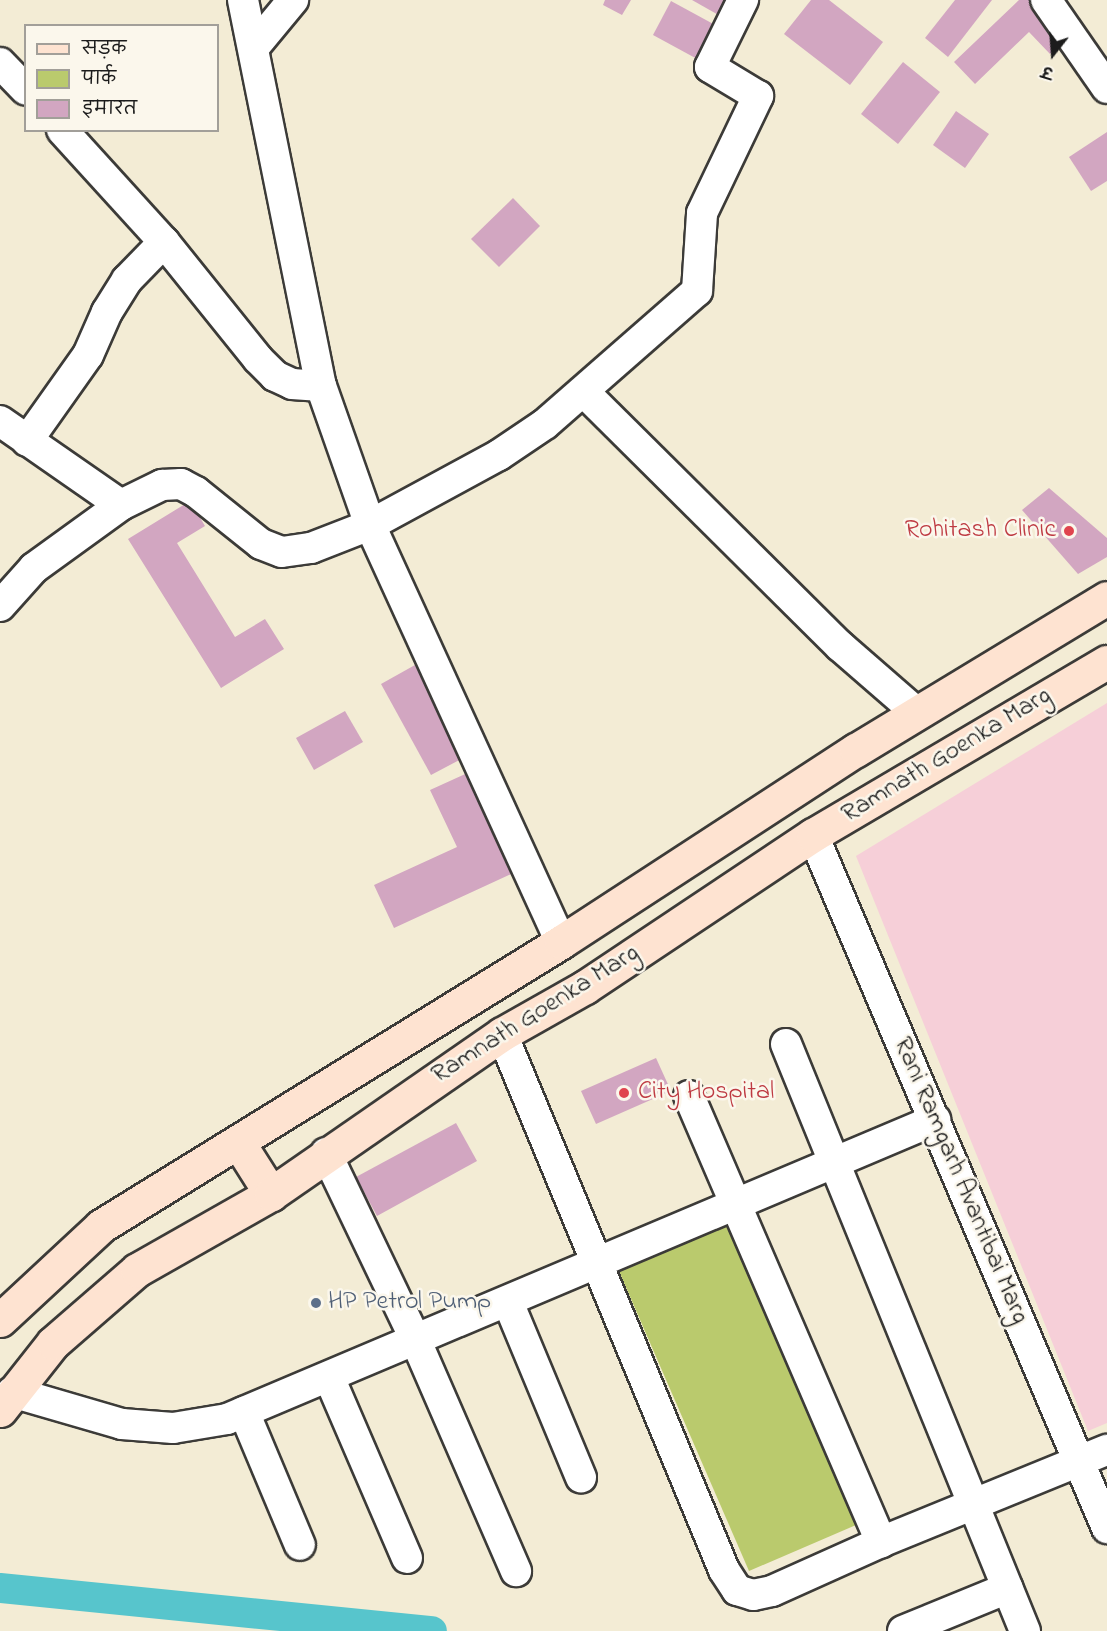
<!DOCTYPE html>
<html>
<head>
<meta charset="utf-8">
<style>
  body { margin:0 }
  #map { position:relative; width:1107px; height:1631px; overflow:hidden; background:#f3ecd5; font-family:"Indie Flower","Playpen Sans Deva",sans-serif }
  div>[style] { position:absolute }
  .built>* { inset:0; background:#f6cfd8 }
  .green>* { inset:0; background:#baca6d }
  .canal>* { height:30px; margin:-15px; padding:0 15px; transform-origin:15px; border-radius:15px; background:#57c5cc }
  .building>* { inset:0; background:#d2a6c1 }
  .roads { filter:drop-shadow(2px 0 #3c3b38) drop-shadow(-2px 0 #3c3b38) drop-shadow(0 2px #3c3b38) drop-shadow(0 -2px #3c3b38) }
  .street>* { height:30px; margin:-15px; padding:0 15px; transform-origin:15px; border-radius:15px; background:#fff }
  .secondary>* { height:33px; margin:-16.5px; padding:0 16.5px; transform-origin:16.5px; border-radius:16.5px; background:#fee3d1 }
  .dots>* { width:16px; height:16px; translate:-50% -50%; box-sizing:border-box; border:3px solid #fbf7ec; border-radius:50% }
  span { translate:-50% -50%; white-space:nowrap; text-align:center; line-height:1.15; -webkit-text-stroke:5px #fbf7ec; paint-order:stroke }
  .health-label { font-size:26px; color:#be3a42 }
  .right { translate:-100% -50%; text-align:right }
  .left { translate:0 -50%; text-align:left }
  .street-label { font-size:26px; color:#1c1c1c }
  .service-label { font-size:26px; color:#4e5e75 }
  .legend { position:absolute; left:24px; top:24px; width:195px; height:108px; box-sizing:border-box; background:#fbf7ec; border:2px solid #a29f99; margin:0; padding:8px 10px; list-style:none; font-size:18px; color:#1c1c1c }
  .legend li { display:flex; align-items:center; gap:12px; height:30px }
  .legend b { width:30px; border:2px solid #a29f99 }
  .north { position:absolute; left:1023px; top:24px; width:60px; height:60px; -webkit-text-stroke:4px #fbf7ec; paint-order:stroke; rotate:197deg; font-size:16px; font-weight:700; line-height:24px; text-align:center; color:#1c1c1c }
  .north::after { content:''; display:block; margin:auto; width:21px; height:27px; background:#1c1c1c; clip-path:polygon(50% 0,100% 100%,50% 72%,0 100%) }
</style>
</head>
<body>
<div id="map">
  <div class="built">
    <div style="clip-path:polygon(1107px 703px,1107px 1423px,1088px 1431px,856px 856px)"></div>
  </div>
  <div class="green">
    <div style="clip-path:polygon(731px 1220px,863px 1522px,749px 1571px,618px 1269px)"></div>
  </div>
  <div class="canal">
    <div style="left:0;top:1588px;width:434px;rotate:5.7deg"></div>
  </div>
  <div class="building">
    <div style="clip-path:polygon(605px 0,631px 0,622px 15px,603px 5px)"></div>
    <div style="clip-path:polygon(692px 0,732px 0,722px 17px)"></div>
    <div style="clip-path:polygon(811px 0,829px 0,883px 42px,850px 85px,784px 34px)"></div>
    <div style="clip-path:polygon(955px 0,992px 0,948px 57px,925px 38px)"></div>
    <div style="clip-path:polygon(1019px 0,1030px 0,1067px 38px,1050px 54px,1029px 32px,975px 84px,954px 62px)"></div>
    <div style="clip-path:polygon(671px 1px,717px 26px,699px 60px,653px 35px)"></div>
    <div style="clip-path:polygon(903px 62px,940px 92px,898px 144px,861px 114px)"></div>
    <div style="clip-path:polygon(956px 111px,989px 134px,965px 168px,933px 145px)"></div>
    <div style="clip-path:polygon(1107px 132px,1107px 181px,1091px 191px,1069px 157px)"></div>
    <div style="clip-path:polygon(513px 198px,540px 226px,499px 267px,471px 239px)"></div>
    <div style="clip-path:polygon(1049px 488px,1107px 538px,1107px 557px,1078px 574px,1022px 510px)"></div>
    <div style="clip-path:polygon(190px 501px,205px 526px,177px 543px,235px 637px,265px 619px,284px 649px,221px 688px,128px 539px)"></div>
    <div style="clip-path:polygon(415px 665px,465px 757px,431px 775px,381px 684px)"></div>
    <div style="clip-path:polygon(345px 711px,363px 742px,314px 770px,296px 738px)"></div>
    <div style="clip-path:polygon(474px 770px,520px 870px,394px 928px,374px 885px,457px 847px,430px 790px)"></div>
    <div style="clip-path:polygon(656px 1058px,671px 1091px,596px 1124px,581px 1091px)"></div>
    <div style="clip-path:polygon(456px 1123px,477px 1161px,377px 1216px,356px 1177px)"></div>
  </div>
  <div class="roads">
    <div class="street">
      <div style="left:243px;top:0;width:394px;rotate:78.6deg"></div>
      <div style="left:321px;top:386px;width:147px;rotate:70.6deg"></div>
      <div style="left:370px;top:525px;width:459px;rotate:65.4deg"></div>
      <div style="left:1046px;top:0;width:107px;rotate:55.3deg"></div>
      <div style="left:255px;top:46px;width:60px;rotate:-50.4deg"></div>
      <div style="left:0;top:63px;width:37px;rotate:46deg"></div>
      <div style="left:62px;top:130px;width:151px;rotate:47.7deg"></div>
      <div style="left:164px;top:242px;width:150px;rotate:51.2deg"></div>
      <div style="left:258px;top:359px;width:24px;rotate:45deg"></div>
      <div style="left:275px;top:376px;width:19px;rotate:25deg"></div>
      <div style="left:292px;top:384px;width:29px;rotate:4deg"></div>
      <div style="left:584px;top:392px;width:361px;rotate:44.8deg"></div>
      <div style="left:840px;top:646px;width:102px;rotate:41deg"></div>
      <div style="left:0;top:421px;width:147px;rotate:34.8deg"></div>
      <div style="left:27px;top:441px;width:105px;rotate:-54.7deg"></div>
      <div style="left:88px;top:355px;width:47px;rotate:-66.2deg"></div>
      <div style="left:107px;top:312px;width:38px;rotate:-58deg"></div>
      <div style="left:127px;top:280px;width:53px;rotate:-45.8deg"></div>
      <div style="left:0;top:606px;width:51px;rotate:-48.2deg"></div>
      <div style="left:34px;top:568px;width:107px;rotate:-35.9deg"></div>
      <div style="left:121px;top:505px;width:46px;rotate:-26deg"></div>
      <div style="left:162px;top:485px;width:19px;rotate:-3deg"></div>
      <div style="left:181px;top:484px;width:17px;rotate:28deg"></div>
      <div style="left:196px;top:492px;width:83px;rotate:38.7deg"></div>
      <div style="left:261px;top:544px;width:22px;rotate:21deg"></div>
      <div style="left:282px;top:552px;width:29px;rotate:-8deg"></div>
      <div style="left:311px;top:548px;width:63px;rotate:-21.3deg"></div>
      <div style="left:370px;top:525px;width:147px;rotate:-28.5deg"></div>
      <div style="left:499px;top:455px;width:55px;rotate:-34deg"></div>
      <div style="left:545px;top:424px;width:202px;rotate:-41.2deg"></div>
      <div style="left:697px;top:291px;width:78px;rotate:-86.3deg"></div>
      <div style="left:702px;top:213px;width:130px;rotate:-64.4deg"></div>
      <div style="left:758px;top:96px;width:56px;rotate:-148.9deg"></div>
      <div style="left:710px;top:67px;width:75px;rotate:-63.8deg"></div>
      <div style="left:813px;top:835px;width:753px;rotate:67.01deg"></div>
      <div style="left:502px;top:1034px;width:580px;rotate:67.5deg"></div>
      <div style="left:724px;top:1570px;width:24px;rotate:57deg"></div>
      <div style="left:737px;top:1590px;width:17px;rotate:17deg"></div>
      <div style="left:753px;top:1595px;width:19px;rotate:-12deg"></div>
      <div style="left:772px;top:1591px;width:120px;rotate:-24.2deg"></div>
      <div style="left:881px;top:1542px;width:244px;rotate:-22.2deg"></div>
      <div style="left:786px;top:1044px;width:634px;rotate:67.85deg"></div>
      <div style="left:689px;top:1096px;width:486px;rotate:66.7deg"></div>
      <div style="left:326px;top:1153px;width:208px;rotate:64.4deg"></div>
      <div style="left:416px;top:1341px;width:251px;rotate:66.5deg"></div>
      <div style="left:508px;top:1302px;width:190px;rotate:67.4deg"></div>
      <div style="left:329px;top:1377px;width:197px;rotate:66.7deg"></div>
      <div style="left:12px;top:1392px;width:115px;rotate:16.2deg"></div>
      <div style="left:122px;top:1424px;width:51px;rotate:4.5deg"></div>
      <div style="left:173px;top:1428px;width:55px;rotate:-9.5deg"></div>
      <div style="left:227px;top:1419px;width:769px;rotate:-22.9deg"></div>
      <div style="left:244px;top:1412px;width:144px;rotate:67.2deg"></div>
      <div style="left:903px;top:1631px;width:113px;rotate:-22.3deg"></div>
    </div>
    <div class="secondary">
      <div style="left:238px;top:1142px;width:62px;rotate:57.6deg"></div>
      <div style="left:0;top:1320px;width:138px;rotate:-42.9deg"></div>
      <div style="left:101px;top:1226px;width:541px;rotate:-31.69deg"></div>
      <div style="left:561px;top:942px;width:352px;rotate:-33.1deg"></div>
      <div style="left:856px;top:750px;width:293px;rotate:-31.2deg"></div>
      <div style="left:0;top:1410px;width:85px;rotate:-51.7deg"></div>
      <div style="left:53px;top:1343px;width:111px;rotate:-41deg"></div>
      <div style="left:137px;top:1270px;width:154px;rotate:-29.6deg"></div>
      <div style="left:271px;top:1194px;width:281px;rotate:-34.7deg"></div>
      <div style="left:502px;top:1034px;width:95px;rotate:-29.5deg"></div>
      <div style="left:585px;top:987px;width:274px;rotate:-33.7deg"></div>
      <div style="left:813px;top:835px;width:341px;rotate:-30.5deg"></div>
    </div>
  </div>
  <div class="dots">
    <div style="left:1069px;top:531px;background:#e0444e"></div>
    <div style="left:624px;top:1093px;background:#e0444e"></div>
    <div style="left:316px;top:1303px;background:#5c6f8a"></div>
  </div>
  <div class="health-label">
    <span class="right" style="left:1056px;top:531px">Rohitash Clinic</span>
    <span class="left" style="left:638px;top:1093px">City Hospital</span>
  </div>
  <div class="street-label">
    <span style="left:947px;top:756px;rotate:-31deg">Ramnath Goenka Marg</span>
    <span style="left:536px;top:1015px;rotate:-32deg">Ramnath Goenka Marg</span>
    <span style="left:960px;top:1181px;rotate:67deg">Rani Ramgarh Avantibai Marg</span>
  </div>
  <div class="service-label">
    <span class="left" style="left:328px;top:1303px">HP Petrol Pump</span>
  </div>
  <ul class="legend">
  <li><b style="height:8px;background:#fee3d1"></b>सड़क</li>
  <li><b style="height:16px;background:#baca6d"></b>पार्क</li>
  <li><b style="height:16px;background:#d2a6c1"></b>इमारत</li>
  </ul>
  <div class="north">उ</div>
</div>
</body>
</html>
